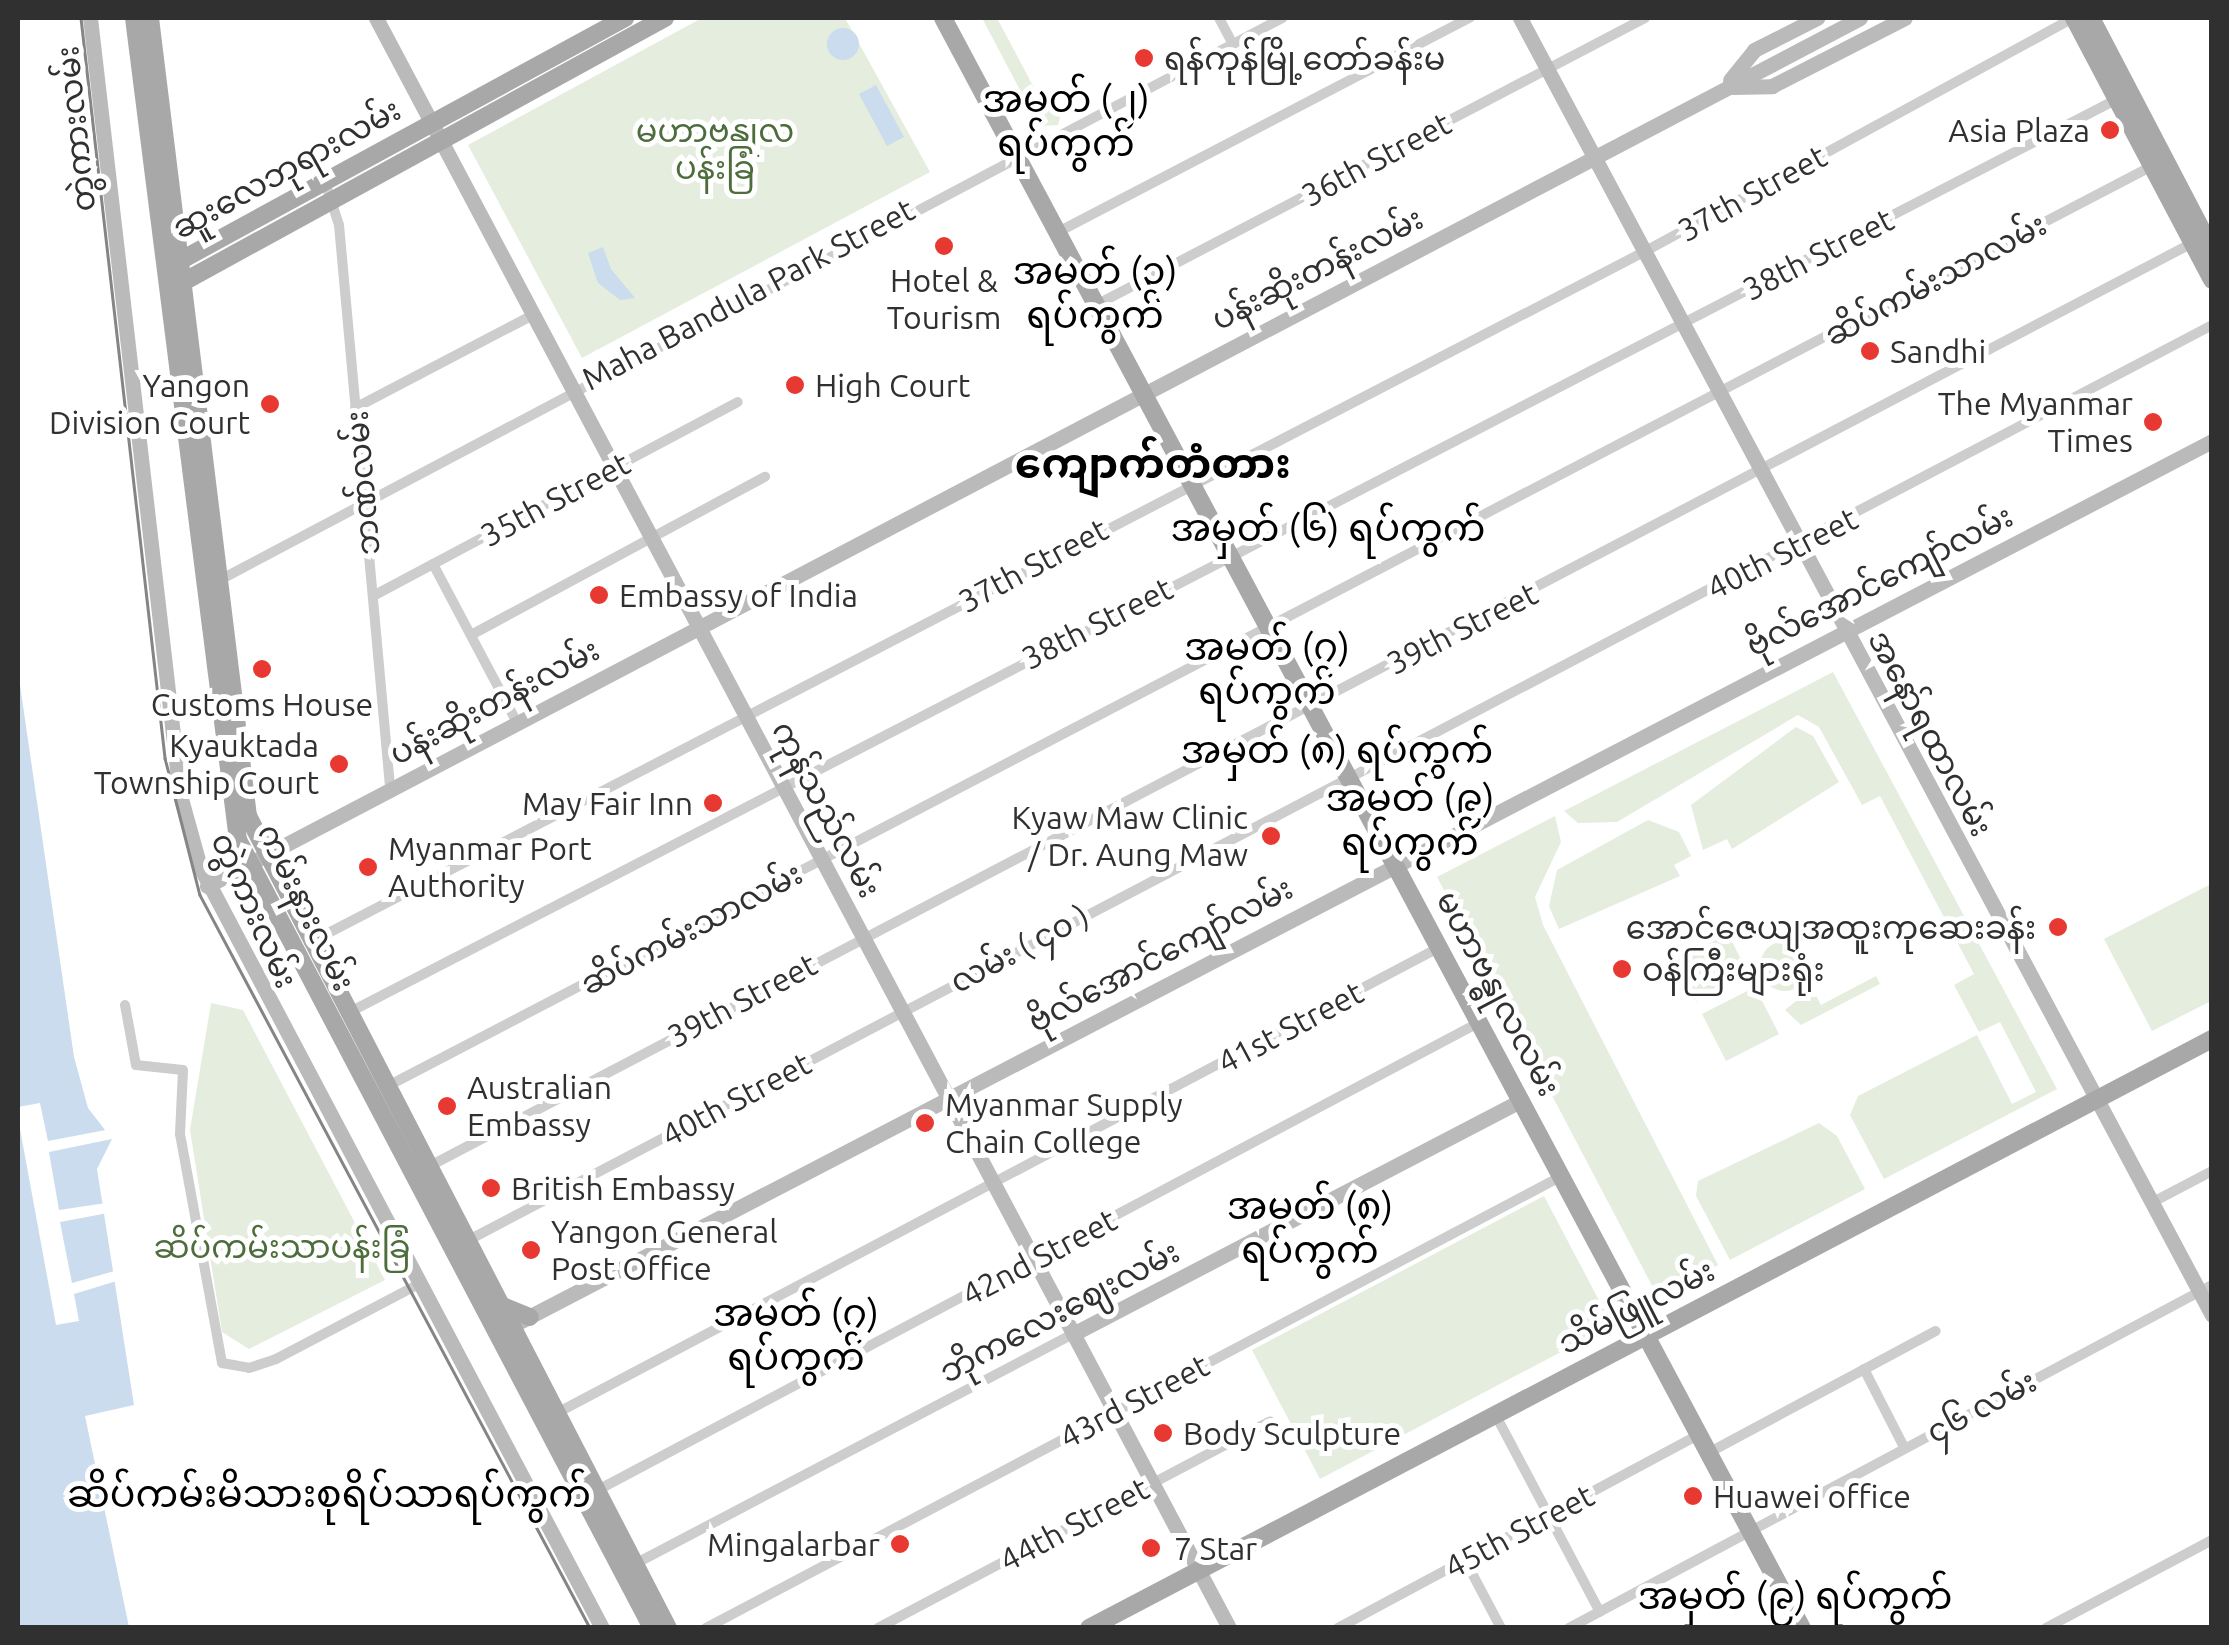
<!DOCTYPE html>
<html>
<head>
<meta charset="utf-8">
<style>
  body { margin:0 }
  #map { position:relative; width:2229px; height:1645px; overflow:hidden; background:#fff; font-family:Ubuntu,"Noto Sans Myanmar",sans-serif }
  div>[style] { position:absolute }
  .green>* { inset:0; background:#e4edde }
  .round { border-radius:50% }
  .water>* { inset:0; background:#cadced }
  .pier>* { inset:0; background:#fff }
  .street>* { height:10px; margin:-5px; padding:0 5px; transform-origin:5px; border-radius:5px; background:#cdcdcd }
  .secondary>* { height:15px; margin:-7.5px; padding:0 7.5px; transform-origin:7.5px; border-radius:7.5px; background:#bababa }
  .primary>* { height:18px; margin:-9px; padding:0 9px; transform-origin:9px; border-radius:9px; background:#a8a8a8 }
  .tram>* { height:2.5px; margin:-1.25px; padding:0 1.25px; transform-origin:1.25px; border-radius:1.25px; background:#858585 }
  .dots>* { width:28px; height:28px; translate:-50% -50%; box-sizing:border-box; border:5px solid #fff; border-radius:50% }
  span { translate:-50% -50%; white-space:nowrap; text-align:center; line-height:1.15; -webkit-text-stroke:10px #fff; paint-order:stroke }
  .poi-label { font-size:32px; color:#303030 }
  .left { translate:0 -50%; text-align:left }
  .right { translate:-100% -50%; text-align:right }
  .street-label { font-size:32px; color:#303030 }
  .park-label { font-size:32px; color:#4e6d3c }
  .quarter-label { font-size:38px; color:#000 }
  .district-label { font-size:42px; color:#000; font-weight:700 }
  .frame { position:absolute; inset:0; border:20px solid #303030; pointer-events:none }
</style>
</head>
<body>
<div id="map">
  <div class="green">
    <div style="clip-path:polygon(702px 18px,845px 18px,930px 172px,582px 358px,468px 145px)"></div>
    <div style="clip-path:polygon(982px 18px,997px 18px,1041px 101px,1061px 114px,1058px 125px,1039px 126px)"></div>
    <div style="clip-path:polygon(1833px 672px,2057px 1089px,1884px 1179px,1850px 1115px,1858px 1096px,1977px 1035px,2012px 1104px,2036px 1092px,2000px 1022px,1979px 1032px,1954px 985px,1974px 974px,1880px 796px,1862px 805px,1819px 727px,1798px 715px,1617px 822px,1578px 823px,1564px 811px)"></div>
    <div style="clip-path:polygon(1796px 727px,1813px 736px,1839px 782px,1732px 849px,1727px 839px,1703px 850px,1691px 805px)"></div>
    <div style="clip-path:polygon(1555px 816px,1561px 842px,1535px 897px,1543px 925px,1718px 1265px,1658px 1297px,1437px 877px)"></div>
    <div style="clip-path:polygon(1648px 820px,1679px 832px,1691px 856px,1674px 865px,1680px 876px,1559px 929px,1549px 906px,1557px 870px)"></div>
    <div style="clip-path:polygon(2211px 884px,2211px 1001px,2152px 1031px,2104px 939px)"></div>
    <div style="clip-path:polygon(1725px 928px,1749px 975px,1696px 1002px,1672px 956px)"></div>
    <div class="round" style="left:1760px;top:941px;width:50px;height:50px"></div>
    <div style="clip-path:polygon(1876px 976px,1880px 984px,1801px 1025px,1785px 1010px,1812px 988px,1821px 1005px)"></div>
    <div style="clip-path:polygon(1755px 987px,1779px 1034px,1726px 1061px,1702px 1014px)"></div>
    <div style="clip-path:polygon(211px 1003px,243px 1010px,385px 1280px,249px 1349px,222px 1332px,190px 1130px)"></div>
    <div style="clip-path:polygon(1819px 1123px,1837px 1136px,1865px 1189px,1730px 1260px,1696px 1196px,1698px 1181px)"></div>
    <div style="clip-path:polygon(1544px 1196px,1612px 1325px,1320px 1479px,1252px 1350px)"></div>
  </div>
  <div class="water">
    <div class="round" style="left:827px;top:28px;width:32px;height:32px"></div>
    <div style="clip-path:polygon(876px 85px,904px 137px,887px 146px,859px 94px)"></div>
    <div style="clip-path:polygon(603px 247px,611px 269px,635px 298px,620px 300px,598px 283px,588px 253px)"></div>
    <div style="clip-path:polygon(18px 671px,74px 1057px,88px 1108px,112px 1139px,97px 1169px,134px 1405px,85px 1416px,129px 1627px,18px 1627px)"></div>
  </div>
  <div class="pier">
    <div style="clip-path:polygon(40px 1103px,48px 1141px,111px 1129px,112px 1139px,49px 1152px,59px 1210px,106px 1203px,108px 1213px,60px 1222px,72px 1283px,118px 1270px,120px 1280px,74px 1294px,79px 1321px,56px 1325px,18px 1118px,18px 1107px)"></div>
  </div>
  <div class="street">
    <div style="left:1219px;top:18px;width:30px;rotate:62deg"></div>
    <div style="left:325px;top:182px;width:45px;rotate:72deg"></div>
    <div style="left:339px;top:225px;width:564px;rotate:84.81deg"></div>
    <div style="left:1060px;top:231px;width:462px;rotate:-27.5deg"></div>
    <div style="left:1098px;top:304px;width:617px;rotate:-27.6deg"></div>
    <div style="left:355px;top:408px;width:203px;rotate:-27.6deg"></div>
    <div style="left:433px;top:564px;width:178px;rotate:62.1deg"></div>
    <div style="left:218px;top:581px;width:1204px;rotate:-27.88deg"></div>
    <div style="left:373px;top:596px;width:413px;rotate:-28deg"></div>
    <div style="left:471px;top:635px;width:334px;rotate:-28.3deg"></div>
    <div style="left:309px;top:943px;width:1503px;rotate:-27.37deg"></div>
    <div style="left:1644px;top:252px;width:490px;rotate:-28.6deg"></div>
    <div style="left:125px;top:1005px;width:61px;rotate:79.6deg"></div>
    <div style="left:136px;top:1065px;width:47px;rotate:6.1deg"></div>
    <div style="left:183px;top:1070px;width:64px;rotate:92.7deg"></div>
    <div style="left:180px;top:1134px;width:233px;rotate:79.6deg"></div>
    <div style="left:222px;top:1363px;width:27px;rotate:10deg"></div>
    <div style="left:249px;top:1368px;width:28px;rotate:-18deg"></div>
    <div style="left:276px;top:1359px;width:159px;rotate:-27.7deg"></div>
    <div style="left:346px;top:1014px;width:1993px;rotate:-27.32deg"></div>
    <div style="left:384px;top:1088px;width:1994px;rotate:-27.54deg"></div>
    <div style="left:426px;top:1168px;width:1994px;rotate:-27.64deg"></div>
    <div style="left:2153px;top:1202px;width:67px;rotate:-27.7deg"></div>
    <div style="left:465px;top:1242px;width:1973px;rotate:-27.69deg"></div>
    <div style="left:1864px;top:1369px;width:88px;rotate:62.9deg"></div>
    <div style="left:1494px;top:1412px;width:226px;rotate:62.1deg"></div>
    <div style="left:555px;top:1414px;width:1001px;rotate:-27.82deg"></div>
    <div style="left:1710px;top:1452px;width:256px;rotate:-28.2deg"></div>
    <div style="left:596px;top:1491px;width:1001px;rotate:-27.95deg"></div>
    <div style="left:1465px;top:1560px;width:77px;rotate:62.1deg"></div>
    <div style="left:631px;top:1566px;width:499px;rotate:-27.7deg"></div>
    <div style="left:706px;top:1628px;width:968px;rotate:-27.84deg"></div>
    <div style="left:878px;top:1628px;width:443px;rotate:-27.8deg"></div>
    <div style="left:1338px;top:1628px;width:411px;rotate:-28.2deg"></div>
    <div style="left:1569px;top:1628px;width:729px;rotate:-28.08deg"></div>
    <div style="left:2046px;top:1628px;width:188px;rotate:-27.9deg"></div>
  </div>
  <div class="secondary">
    <div style="left:90px;top:18px;width:782px;rotate:83.39deg"></div>
    <div style="left:180px;top:795px;width:75px;rotate:74.5deg"></div>
    <div style="left:200px;top:867px;width:861px;rotate:62.15deg"></div>
    <div style="left:376px;top:18px;width:1822px;rotate:62.08deg"></div>
    <div style="left:1520px;top:18px;width:1470px;rotate:61.92deg"></div>
    <div style="left:1730px;top:80px;width:38px;rotate:-51deg"></div>
    <div style="left:1754px;top:50px;width:71px;rotate:-26.9deg"></div>
    <div style="left:1733px;top:87px;width:39px;rotate:-1deg"></div>
    <div style="left:1772px;top:86px;width:149px;rotate:-27.1deg"></div>
    <div style="left:207px;top:886px;width:1867px;rotate:-27.7deg"></div>
    <div style="left:521px;top:1321px;width:1906px;rotate:-27.49deg"></div>
    <div style="left:1073px;top:1334px;width:506px;rotate:-27.53deg"></div>
  </div>
  <div class="primary">
    <div style="left:134px;top:18px;width:829px;rotate:82.79deg"></div>
    <div style="left:238px;top:840px;width:890px;rotate:62.28deg"></div>
    <div style="left:150px;top:18px;width:804px;rotate:83deg"></div>
    <div style="left:248px;top:816px;width:914px;rotate:62.65deg"></div>
    <div style="left:943px;top:18px;width:1825px;rotate:61.92deg"></div>
    <div style="left:2074px;top:18px;width:296px;rotate:62.2deg"></div>
    <div style="left:2091px;top:18px;width:261px;rotate:62.4deg"></div>
    <div style="left:174px;top:264px;width:514px;rotate:-28.61deg"></div>
    <div style="left:174px;top:287px;width:560px;rotate:-28.72deg"></div>
    <div style="left:500px;top:1305px;width:32px;rotate:22deg"></div>
    <div style="left:1089px;top:1628px;width:1268px;rotate:-27.68deg"></div>
  </div>
  <div class="tram">
    <div style="left:81px;top:18px;width:745px;rotate:83.52deg"></div>
    <div style="left:165px;top:758px;width:141px;rotate:75.7deg"></div>
    <div style="left:200px;top:895px;width:830px;rotate:61.98deg"></div>
  </div>
  <div class="dots">
    <div style="left:1144px;top:58px;background:#e73932"></div>
    <div style="left:2110px;top:130px;background:#e73932"></div>
    <div style="left:944px;top:246px;background:#e73932"></div>
    <div style="left:1870px;top:351px;background:#e73932"></div>
    <div style="left:795px;top:385px;background:#e73932"></div>
    <div style="left:270px;top:404px;background:#e73932"></div>
    <div style="left:2153px;top:422px;background:#e73932"></div>
    <div style="left:599px;top:595px;background:#e73932"></div>
    <div style="left:262px;top:669px;background:#e73932"></div>
    <div style="left:339px;top:764px;background:#e73932"></div>
    <div style="left:713px;top:803px;background:#e73932"></div>
    <div style="left:1271px;top:836px;background:#e73932"></div>
    <div style="left:368px;top:867px;background:#e73932"></div>
    <div style="left:2058px;top:927px;background:#e73932"></div>
    <div style="left:1622px;top:969px;background:#e73932"></div>
    <div style="left:447px;top:1106px;background:#e73932"></div>
    <div style="left:925px;top:1123px;background:#e73932"></div>
    <div style="left:491px;top:1188px;background:#e73932"></div>
    <div style="left:531px;top:1250px;background:#e73932"></div>
    <div style="left:1163px;top:1433px;background:#e73932"></div>
    <div style="left:1693px;top:1496px;background:#e73932"></div>
    <div style="left:900px;top:1544px;background:#e73932"></div>
    <div style="left:1151px;top:1548px;background:#e73932"></div>
  </div>
  <div class="poi-label">
    <span class="left" style="left:1164px;top:58px">ရန်ကုန်မြို့တော်ခန်းမ</span>
    <span class="right" style="left:2090px;top:130px">Asia Plaza</span>
    <span style="left:944px;top:299px">Hotel &amp;<br>Tourism</span>
    <span class="left" style="left:1890px;top:351px">Sandhi</span>
    <span class="left" style="left:815px;top:385px">High Court</span>
    <span class="right" style="left:250px;top:404px">Yangon<br>Division Court</span>
    <span class="right" style="left:2133px;top:422px">The Myanmar<br>Times</span>
    <span class="left" style="left:619px;top:595px">Embassy of India</span>
    <span style="left:262px;top:704px">Customs House</span>
    <span class="right" style="left:319px;top:764px">Kyauktada<br>Township Court</span>
    <span class="right" style="left:693px;top:803px">May Fair Inn</span>
    <span class="right" style="left:1248px;top:836px">Kyaw Maw Clinic<br>/ Dr. Aung Maw</span>
    <span class="left" style="left:388px;top:867px">Myanmar Port<br>Authority</span>
    <span class="right" style="left:2036px;top:927px">အောင်ဇေယျအထူးကုဆေးခန်း</span>
    <span class="left" style="left:1642px;top:969px">ဝန်ကြီးများရုံး</span>
    <span class="left" style="left:467px;top:1106px">Australian<br>Embassy</span>
    <span class="left" style="left:945px;top:1123px">Myanmar Supply<br>Chain College</span>
    <span class="left" style="left:511px;top:1188px">British Embassy</span>
    <span class="left" style="left:551px;top:1250px">Yangon General<br>Post Office</span>
    <span class="left" style="left:1183px;top:1433px">Body Sculpture</span>
    <span class="left" style="left:1713px;top:1496px">Huawei office</span>
    <span class="right" style="left:880px;top:1544px">Mingalarbar</span>
    <span class="left" style="left:1174px;top:1548px">7 Star</span>
  </div>
  <div class="street-label">
    <span style="left:75px;top:129px;rotate:-96deg">တွဲကားလမ်း</span>
    <span style="left:1376px;top:159px;rotate:-28deg">36th Street</span>
    <span style="left:286px;top:168px;rotate:-29deg">ဆူးလေဘုရားလမ်း</span>
    <span style="left:1752px;top:193px;rotate:-29deg">37th Street</span>
    <span style="left:1818px;top:254px;rotate:-27deg">38th Street</span>
    <span style="left:1317px;top:268px;rotate:-27deg">ပန်းဆိုးတန်းလမ်း</span>
    <span style="left:1935px;top:279px;rotate:-28deg">ဆိပ်ကမ်းသာလမ်း</span>
    <span style="left:748px;top:294px;rotate:-28deg">Maha Bandula Park Street</span>
    <span style="left:362px;top:483px;rotate:-95deg">ဘဏ်လမ်း</span>
    <span style="left:555px;top:499px;rotate:-28deg">35th Street</span>
    <span style="left:1782px;top:553px;rotate:-27deg">40th Street</span>
    <span style="left:1033px;top:565px;rotate:-28deg">37th Street</span>
    <span style="left:1879px;top:580px;rotate:-27deg">ဗိုလ်အောင်ကျော်လမ်း</span>
    <span style="left:1097px;top:623px;rotate:-27deg">38th Street</span>
    <span style="left:1462px;top:628px;rotate:-27deg">39th Street</span>
    <span style="left:494px;top:701px;rotate:-28deg">ပန်းဆိုးတန်းလမ်း</span>
    <span style="left:1931px;top:733px;rotate:62deg">အနော်ရထာလမ်း</span>
    <span style="left:827px;top:809px;rotate:62deg">ကုန်သည်လမ်း</span>
    <span style="left:307px;top:907px;rotate:64deg">ကမ်းနားလမ်း</span>
    <span style="left:255px;top:910px;rotate:66deg">တွဲကားလမ်း</span>
    <span style="left:691px;top:928px;rotate:-28deg">ဆိပ်ကမ်းသာလမ်း</span>
    <span style="left:1019px;top:948px;rotate:-28deg">လမ်း ( ၄၀ )</span>
    <span style="left:1160px;top:954px;rotate:-28deg">ဗိုလ်အောင်ကျော်လမ်း</span>
    <span style="left:1499px;top:993px;rotate:62deg">မဟာဗန္ဓုလလမ်း</span>
    <span style="left:742px;top:1000px;rotate:-28deg">39th Street</span>
    <span style="left:1290px;top:1027px;rotate:-28deg">41st Street</span>
    <span style="left:736px;top:1099px;rotate:-28deg">40th Street</span>
    <span style="left:1039px;top:1257px;rotate:-28deg">42nd Street</span>
    <span style="left:1636px;top:1306px;rotate:-27deg">သိမ်ဖြူလမ်း</span>
    <span style="left:1059px;top:1311px;rotate:-28deg">ဘိုကလေးဈေးလမ်း</span>
    <span style="left:1134px;top:1401px;rotate:-28deg">43rd Street</span>
    <span style="left:1981px;top:1406px;rotate:-28deg">၄၆ လမ်း</span>
    <span style="left:1074px;top:1524px;rotate:-28deg">44th Street</span>
    <span style="left:1519px;top:1531px;rotate:-28deg">45th Street</span>
  </div>
  <div class="park-label">
    <span style="left:715px;top:149px">မဟာဗန္ဓုလ<br>ပန်းခြံ</span>
    <span style="left:282px;top:1246px">ဆိပ်ကမ်းသာပန်းခြံ</span>
  </div>
  <div class="quarter-label">
    <span style="left:1066px;top:121px">အမှတ် (၂)<br>ရပ်ကွက်</span>
    <span style="left:1095px;top:293px">အမှတ် (၃)<br>ရပ်ကွက်</span>
    <span style="left:1328px;top:528px">အမှတ် (၆) ရပ်ကွက်</span>
    <span style="left:1267px;top:669px">အမှတ် (၇)<br>ရပ်ကွက်</span>
    <span style="left:1337px;top:750px">အမှတ် (၈) ရပ်ကွက်</span>
    <span style="left:1410px;top:820px">အမှတ် (၉)<br>ရပ်ကွက်</span>
    <span style="left:1310px;top:1228px">အမှတ် (၈)<br>ရပ်ကွက်</span>
    <span style="left:796px;top:1335px">အမှတ် (၇)<br>ရပ်ကွက်</span>
    <span style="left:329px;top:1494px">ဆိပ်ကမ်းမိသားစုရိပ်သာရပ်ကွက်</span>
    <span style="left:1795px;top:1596px">အမှတ် (၉) ရပ်ကွက်</span>
  </div>
  <div class="district-label">
    <span style="left:1153px;top:463px">ကျောက်တံတား</span>
  </div>
  <div class="frame"></div>
</div>
</body>
</html>
